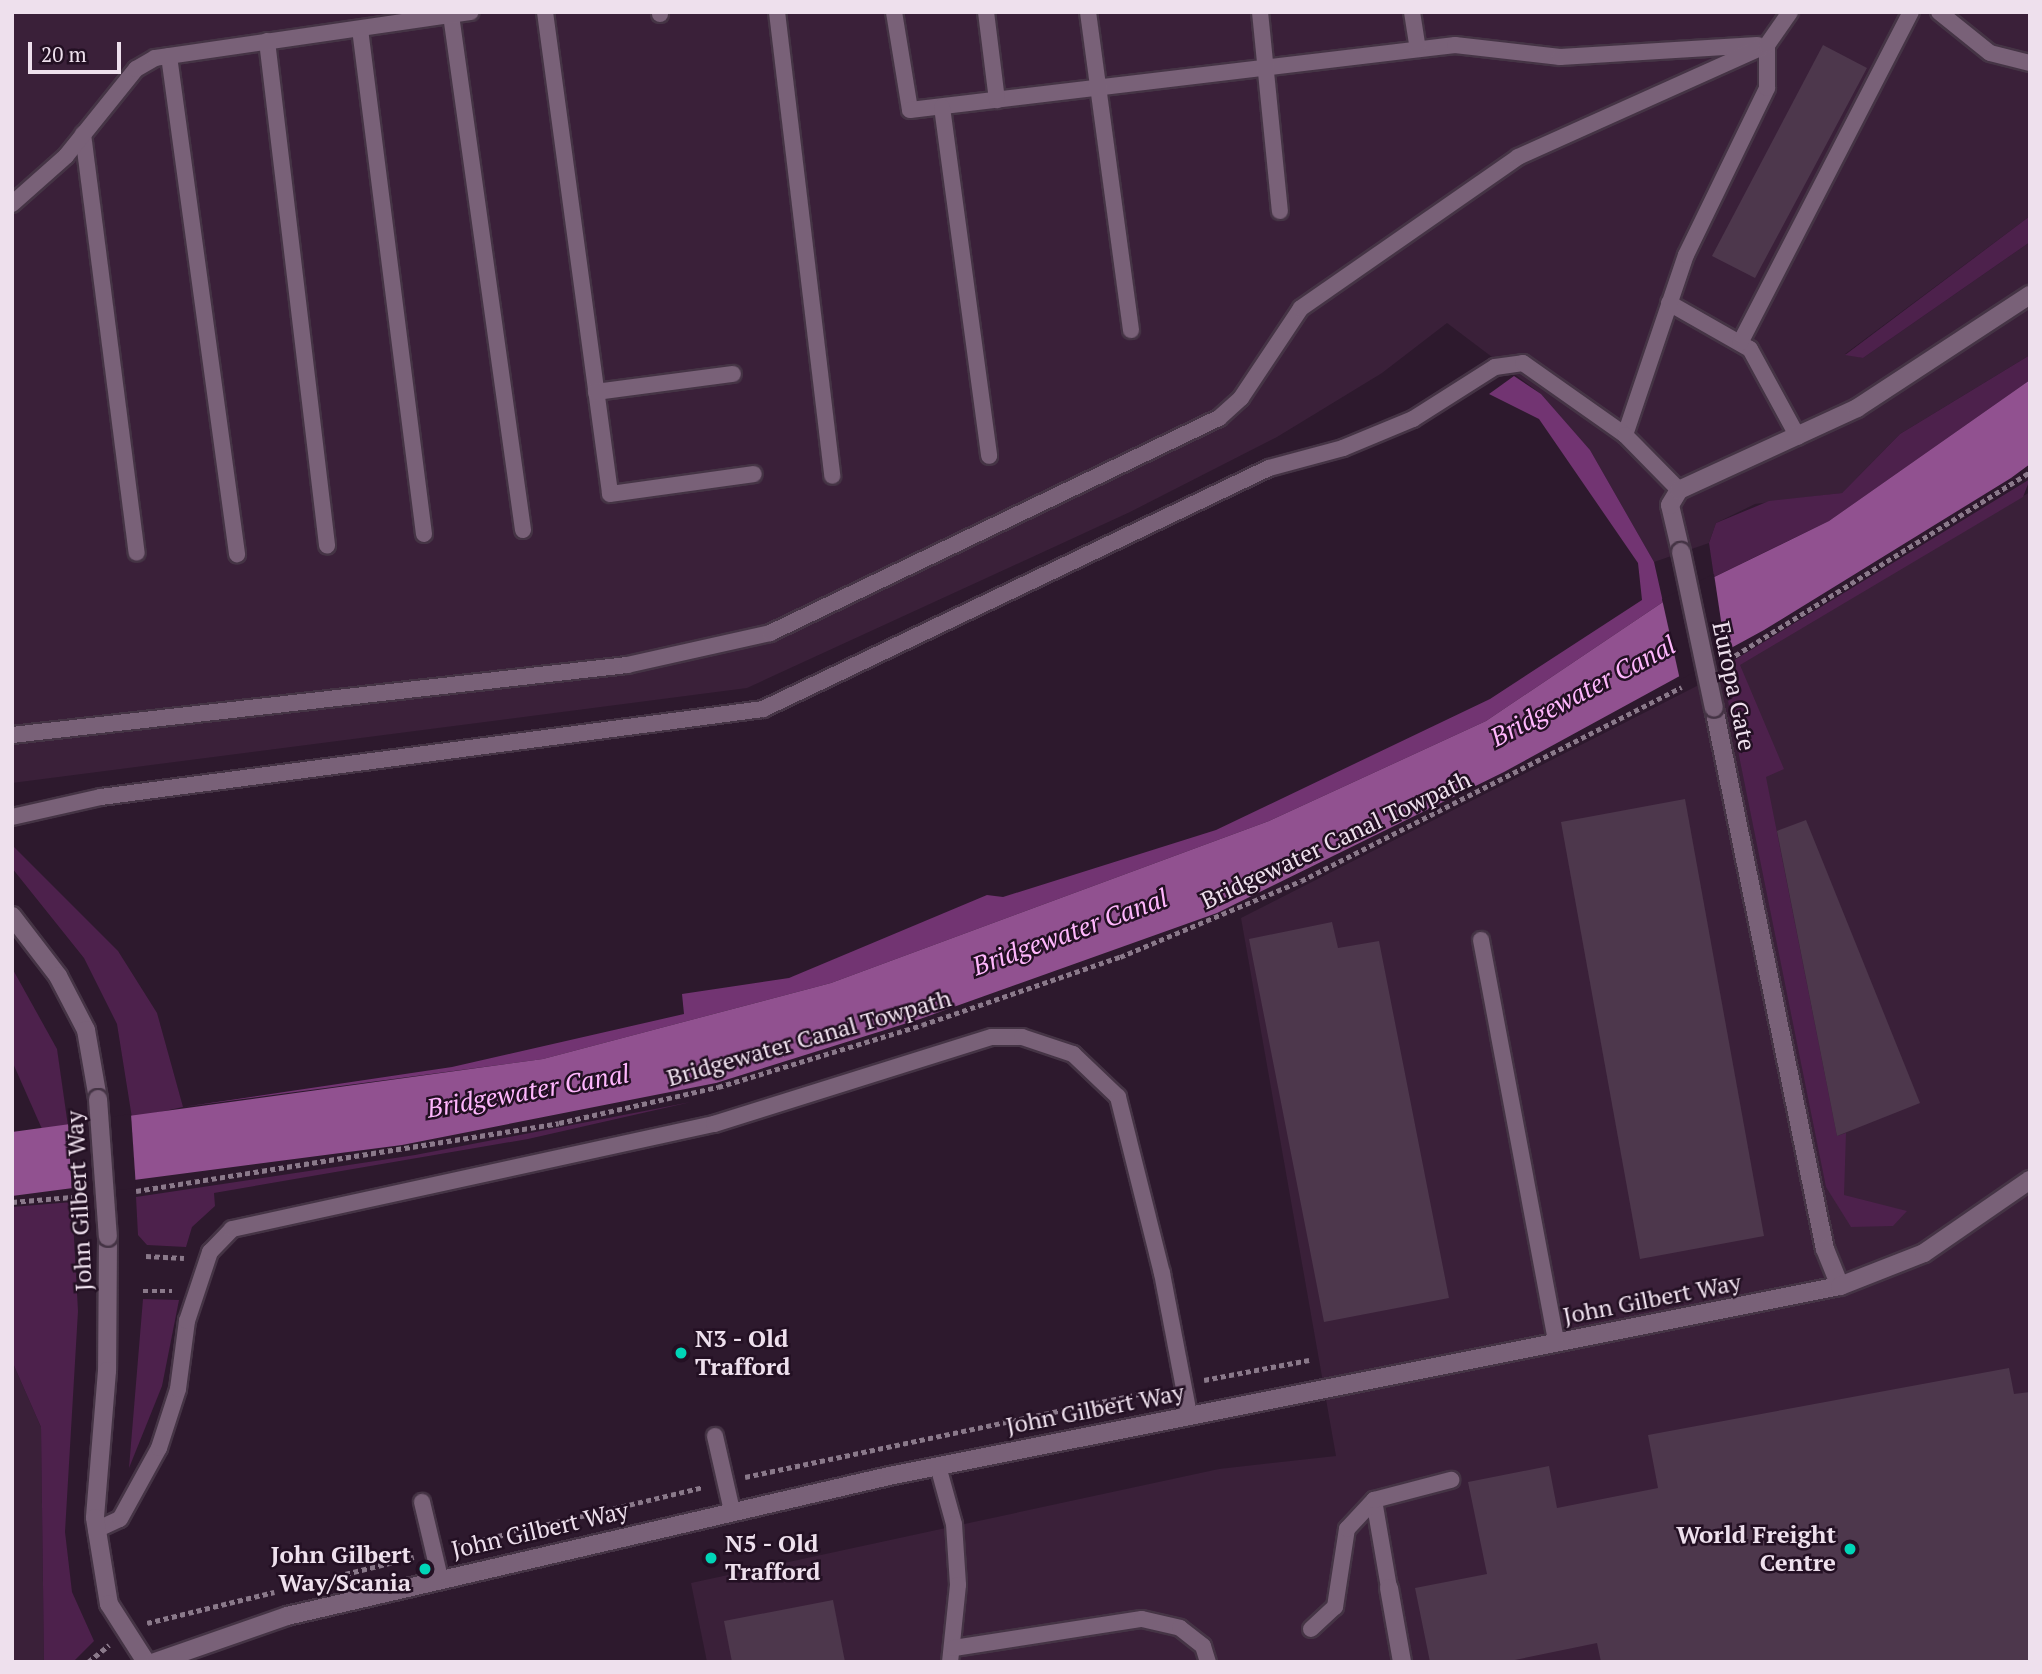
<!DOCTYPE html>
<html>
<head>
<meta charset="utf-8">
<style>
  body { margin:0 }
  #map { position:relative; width:2042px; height:1674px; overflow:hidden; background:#2d192d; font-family:"PT Serif",serif }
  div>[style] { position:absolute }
  .built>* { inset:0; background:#3a2039 }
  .green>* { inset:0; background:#4d214c }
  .forest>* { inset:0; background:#723472 }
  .water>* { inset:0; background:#915190 }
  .pier>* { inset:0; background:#2d192d }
  .building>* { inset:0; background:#4d374c }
  .path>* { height:4.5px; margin-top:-2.25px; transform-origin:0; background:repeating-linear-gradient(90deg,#8a798a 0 5px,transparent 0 8.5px) }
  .roads { filter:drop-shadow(2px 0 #453445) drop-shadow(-2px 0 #453445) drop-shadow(0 2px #453445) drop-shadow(0 -2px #453445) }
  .service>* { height:16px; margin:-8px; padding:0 8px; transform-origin:8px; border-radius:8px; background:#796178 }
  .minor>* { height:18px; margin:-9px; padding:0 9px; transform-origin:9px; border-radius:9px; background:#796178 }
  .tertiary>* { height:18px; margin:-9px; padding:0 9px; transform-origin:9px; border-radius:9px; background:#796178 }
  .bridges { filter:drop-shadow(2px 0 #453445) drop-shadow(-2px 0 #453445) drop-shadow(0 2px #453445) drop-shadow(0 -2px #453445) }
  .minor-bridge>* { height:18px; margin:-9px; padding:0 9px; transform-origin:9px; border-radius:9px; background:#796178 }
  .dots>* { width:19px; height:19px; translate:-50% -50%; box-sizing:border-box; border:4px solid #231023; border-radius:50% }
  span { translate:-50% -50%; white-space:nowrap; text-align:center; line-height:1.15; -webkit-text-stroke:5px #231023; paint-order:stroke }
  .street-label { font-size:24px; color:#eee0ed }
  .poi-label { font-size:24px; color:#eee0ed; font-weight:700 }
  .left { translate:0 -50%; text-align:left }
  .right { translate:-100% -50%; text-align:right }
  .water-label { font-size:26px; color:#ffb7fd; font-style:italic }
  .frame { position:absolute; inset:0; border:14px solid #eee0ed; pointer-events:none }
  .scale { position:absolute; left:28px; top:42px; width:93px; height:32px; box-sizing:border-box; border:4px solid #eee0ed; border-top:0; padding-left:9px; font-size:21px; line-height:24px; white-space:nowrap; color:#eee0ed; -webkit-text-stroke:5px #231023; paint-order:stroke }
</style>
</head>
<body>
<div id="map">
  <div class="built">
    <div style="clip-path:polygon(12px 12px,2030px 12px,2030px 216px,1845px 354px,1863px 358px,2030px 242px,2030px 355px,1900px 434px,1842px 493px,1755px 504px,1716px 523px,1709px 543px,1654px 562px,1590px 450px,1541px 394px,1447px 323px,1382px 373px,1277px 437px,1130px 512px,747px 688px,12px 783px)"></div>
    <div style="clip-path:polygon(2030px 492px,2030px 1662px,707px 1662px,691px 1583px,1219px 1469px,1336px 1456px,1241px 918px,1740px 664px)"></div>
    <div style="clip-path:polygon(12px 1361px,41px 1427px,44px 1662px,12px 1662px)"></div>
  </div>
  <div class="green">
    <div style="clip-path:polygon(2030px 216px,2030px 242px,1863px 358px,1845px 355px)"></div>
    <div style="clip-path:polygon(2030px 355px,2030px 380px,1829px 521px,1714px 577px,1709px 543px,1716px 523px,1769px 501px,1842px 493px,1900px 434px)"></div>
    <div style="clip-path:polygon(2030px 479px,2023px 497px,1740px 665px,1784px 769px,1766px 777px,1837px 1136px,1846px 1133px,1844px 1195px,1907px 1211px,1893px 1226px,1851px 1227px,1826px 1187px,1728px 701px,1733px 698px,1728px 664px)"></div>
    <div style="clip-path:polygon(12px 845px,118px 951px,157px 1013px,183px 1107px,132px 1118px,117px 1024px,84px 958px,12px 868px)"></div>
    <div style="clip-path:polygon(12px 968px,57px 1049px,68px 1126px,42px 1129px,12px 1061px)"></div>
    <div style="clip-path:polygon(691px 1102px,528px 1139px,214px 1193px,215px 1206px,192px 1227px,186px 1247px,147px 1245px,138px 1235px,136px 1197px,415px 1155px)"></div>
    <div style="clip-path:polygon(72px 1202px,78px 1311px,65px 1532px,72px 1592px,94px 1641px,73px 1662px,44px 1662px,41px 1427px,12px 1361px,12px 1207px)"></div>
    <div style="clip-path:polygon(143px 1299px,179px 1300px,162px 1386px,129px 1468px)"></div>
  </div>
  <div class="forest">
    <div style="clip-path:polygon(1514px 376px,1541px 394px,1590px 450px,1654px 562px,1663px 602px,1486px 721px,1269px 821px,831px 983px,543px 1059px,183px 1107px,452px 1067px,684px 1014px,682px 994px,789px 978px,987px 895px,1003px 897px,1216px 830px,1490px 699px,1642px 600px,1638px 563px,1539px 419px,1489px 394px)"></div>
  </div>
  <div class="water">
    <div style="clip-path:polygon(2030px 380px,2030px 464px,2011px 478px,1764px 630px,1504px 772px,1217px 913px,920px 1019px,716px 1083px,402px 1145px,12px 1196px,12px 1132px,543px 1059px,831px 983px,1269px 821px,1486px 721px,1663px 602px,1829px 521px)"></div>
  </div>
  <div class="pier">
    <div style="clip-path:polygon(1714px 574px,1726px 654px,1680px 680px,1662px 599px)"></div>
    <div style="clip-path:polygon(131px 1114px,136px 1188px,72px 1195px,68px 1123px)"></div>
  </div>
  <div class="building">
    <div style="clip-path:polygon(1823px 45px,1867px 68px,1755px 278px,1712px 256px)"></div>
    <div style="clip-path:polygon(1685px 799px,1764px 1236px,1640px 1259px,1561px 822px)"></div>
    <div style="clip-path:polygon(1806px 820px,1920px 1103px,1837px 1136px,1777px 831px)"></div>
    <div style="clip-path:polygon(1332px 922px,1338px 948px,1379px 941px,1449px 1298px,1324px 1322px,1249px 939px)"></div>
    <div style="clip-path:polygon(2009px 1368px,2014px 1394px,2030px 1392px,2030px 1662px,1601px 1662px,1597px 1643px,1505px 1662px,1430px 1662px,1415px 1588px,1487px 1574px,1468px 1482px,1549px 1466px,1557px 1508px,1658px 1488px,1648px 1435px)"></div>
    <div style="clip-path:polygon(833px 1600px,845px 1662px,732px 1662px,724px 1621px)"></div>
  </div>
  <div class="path">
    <div style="left:1728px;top:660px;width:356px;rotate:-31.9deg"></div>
    <div style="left:136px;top:1191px;width:428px;rotate:-9.1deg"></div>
    <div style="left:559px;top:1123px;width:163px;rotate:-12.8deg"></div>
    <div style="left:718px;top:1087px;width:213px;rotate:-16.9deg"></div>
    <div style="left:922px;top:1025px;width:209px;rotate:-19deg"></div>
    <div style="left:1120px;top:957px;width:196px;rotate:-22.8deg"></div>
    <div style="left:1301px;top:881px;width:427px;rotate:-27deg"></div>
    <div style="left:12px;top:1202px;width:60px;rotate:-4.8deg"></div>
    <div style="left:146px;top:1256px;width:38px;rotate:3deg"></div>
    <div style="left:143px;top:1291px;width:29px"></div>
    <div style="left:1204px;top:1380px;width:107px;rotate:-10.8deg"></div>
    <div style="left:745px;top:1477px;width:425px;rotate:-11.9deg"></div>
    <div style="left:456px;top:1546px;width:254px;rotate:-13.4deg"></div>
    <div style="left:337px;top:1576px;width:79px;rotate:-13.9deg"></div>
    <div style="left:147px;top:1623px;width:131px;rotate:-13.7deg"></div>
    <div style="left:88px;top:1662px;width:27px;rotate:-39deg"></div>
  </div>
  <div class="roads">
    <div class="service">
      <div style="left:545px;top:12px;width:486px;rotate:82.3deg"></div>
      <div style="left:610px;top:494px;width:145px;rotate:-7.9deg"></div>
      <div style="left:660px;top:12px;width:2px;rotate:90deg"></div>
      <div style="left:777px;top:12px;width:467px;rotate:83.2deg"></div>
      <div style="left:894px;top:12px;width:99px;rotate:80.7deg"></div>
      <div style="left:910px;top:110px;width:549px;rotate:-6.8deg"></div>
      <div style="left:1455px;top:45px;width:106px;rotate:6.5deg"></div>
      <div style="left:1560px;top:57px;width:198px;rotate:-3.5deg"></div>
      <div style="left:986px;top:12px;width:89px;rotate:82.9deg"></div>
      <div style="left:1088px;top:12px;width:321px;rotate:82.3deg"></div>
      <div style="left:1260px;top:12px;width:200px;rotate:84.3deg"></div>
      <div style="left:1412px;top:12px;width:37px;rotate:81deg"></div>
      <div style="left:1939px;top:12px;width:65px;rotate:38.8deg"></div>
      <div style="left:1990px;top:53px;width:41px;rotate:14deg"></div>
      <div style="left:451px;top:15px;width:520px;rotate:82.04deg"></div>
      <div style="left:360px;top:29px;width:509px;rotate:82.78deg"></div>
      <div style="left:267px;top:41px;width:508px;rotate:83.21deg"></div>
      <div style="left:169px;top:56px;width:503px;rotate:82.22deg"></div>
      <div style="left:942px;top:107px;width:352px;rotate:82.3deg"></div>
      <div style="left:83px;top:134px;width:422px;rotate:82.7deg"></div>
      <div style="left:12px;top:204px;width:72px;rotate:-41.6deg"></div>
      <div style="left:66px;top:156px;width:112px;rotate:-51.2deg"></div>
      <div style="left:136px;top:69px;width:22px;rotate:-30deg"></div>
      <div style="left:155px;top:58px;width:319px;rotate:-8.3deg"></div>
      <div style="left:1669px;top:303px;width:93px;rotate:29.6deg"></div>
      <div style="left:1750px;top:349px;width:100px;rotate:61.4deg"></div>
      <div style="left:1740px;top:343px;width:373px;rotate:-62.7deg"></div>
      <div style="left:596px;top:392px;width:138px;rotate:-7.5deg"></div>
      <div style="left:1625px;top:435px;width:190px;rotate:-71.3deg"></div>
      <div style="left:1686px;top:255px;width:186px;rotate:-64.1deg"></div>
      <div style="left:1767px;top:88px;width:43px;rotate:-90deg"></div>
      <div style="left:12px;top:735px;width:619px;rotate:-6.49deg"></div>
      <div style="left:627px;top:665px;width:147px;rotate:-12.6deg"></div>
      <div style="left:770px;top:633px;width:498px;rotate:-25.6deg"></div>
      <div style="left:1219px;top:418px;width:30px;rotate:-42deg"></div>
      <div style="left:1241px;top:398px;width:108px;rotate:-56.3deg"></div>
      <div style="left:1301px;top:308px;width:264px;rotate:-34.8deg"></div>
      <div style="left:1518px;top:157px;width:273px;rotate:-24.2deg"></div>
      <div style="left:1767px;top:45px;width:40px;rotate:-55.1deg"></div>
      <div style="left:12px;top:817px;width:91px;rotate:-12.7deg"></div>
      <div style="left:101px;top:797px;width:668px;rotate:-7.57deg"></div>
      <div style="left:763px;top:709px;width:560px;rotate:-25.47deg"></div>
      <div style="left:1269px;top:468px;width:77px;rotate:-15.1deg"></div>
      <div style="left:1343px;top:448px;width:76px;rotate:-22.5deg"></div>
      <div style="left:1413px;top:419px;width:97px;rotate:-32.4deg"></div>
      <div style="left:1495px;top:367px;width:28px;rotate:-8deg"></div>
      <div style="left:1523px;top:363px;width:125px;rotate:35.2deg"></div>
      <div style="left:1625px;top:435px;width:77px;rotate:45.5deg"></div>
      <div style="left:1481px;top:940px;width:409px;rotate:79.4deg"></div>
      <div style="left:715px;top:1436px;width:77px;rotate:77.2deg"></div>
      <div style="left:938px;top:1466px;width:60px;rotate:74.6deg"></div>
      <div style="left:954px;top:1524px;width:61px;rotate:86.2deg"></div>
      <div style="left:958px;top:1585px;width:77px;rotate:95.9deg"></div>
      <div style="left:1374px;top:1500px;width:89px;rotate:80.3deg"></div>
      <div style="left:422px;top:1502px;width:78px;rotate:76.7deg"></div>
      <div style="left:96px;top:1530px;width:26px;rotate:-25deg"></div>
      <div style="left:120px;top:1519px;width:81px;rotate:-61.2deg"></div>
      <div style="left:159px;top:1448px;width:62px;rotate:-72.1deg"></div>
      <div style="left:178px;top:1389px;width:69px;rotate:-82.5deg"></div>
      <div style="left:187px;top:1321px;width:73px;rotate:-71.6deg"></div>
      <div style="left:210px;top:1252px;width:32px;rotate:-46deg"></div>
      <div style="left:232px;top:1229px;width:493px;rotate:-12.3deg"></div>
      <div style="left:714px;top:1124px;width:291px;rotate:-17.4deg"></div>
      <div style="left:992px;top:1037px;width:30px"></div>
      <div style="left:1022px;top:1037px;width:54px;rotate:18.4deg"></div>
      <div style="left:1073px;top:1054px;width:62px;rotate:43.7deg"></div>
      <div style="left:1118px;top:1097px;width:181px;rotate:76deg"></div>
      <div style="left:1162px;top:1273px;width:145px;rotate:79.2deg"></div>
      <div style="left:1311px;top:1629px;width:33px;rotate:-43deg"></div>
      <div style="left:1335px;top:1607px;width:79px;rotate:-81.3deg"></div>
      <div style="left:1347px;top:1529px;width:40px;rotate:-47deg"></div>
      <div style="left:1374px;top:1500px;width:80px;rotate:-14.6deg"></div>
      <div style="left:954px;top:1648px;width:190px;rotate:-8.8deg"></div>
      <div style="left:1142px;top:1619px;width:39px;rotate:13deg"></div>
      <div style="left:1180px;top:1628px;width:29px;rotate:38deg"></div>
      <div style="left:1203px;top:1646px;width:17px;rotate:73deg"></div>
    </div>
    <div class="minor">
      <div style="left:1681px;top:552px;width:48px;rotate:-103.2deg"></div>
      <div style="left:1670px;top:505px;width:17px;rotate:-59deg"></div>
      <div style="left:1679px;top:490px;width:196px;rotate:-24.7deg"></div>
      <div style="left:1857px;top:408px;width:207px;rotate:-33.2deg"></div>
      <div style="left:1714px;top:708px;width:552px;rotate:78.41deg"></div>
      <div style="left:1825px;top:1249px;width:40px;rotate:68deg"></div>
      <div style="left:12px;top:916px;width:76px;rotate:52.5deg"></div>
      <div style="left:58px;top:976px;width:61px;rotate:62.6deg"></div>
      <div style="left:86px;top:1030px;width:70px;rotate:80.1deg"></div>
      <div style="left:108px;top:1237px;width:134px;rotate:90.4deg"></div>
      <div style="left:107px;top:1371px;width:147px;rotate:94.7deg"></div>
      <div style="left:95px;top:1518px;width:87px;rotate:80.8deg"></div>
      <div style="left:109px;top:1604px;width:69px;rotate:57.5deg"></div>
      <div style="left:1389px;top:1588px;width:75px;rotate:80deg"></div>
    </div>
    <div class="tertiary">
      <div style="left:155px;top:1662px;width:140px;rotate:-19.2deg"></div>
      <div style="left:287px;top:1616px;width:618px;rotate:-13.09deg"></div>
      <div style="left:889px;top:1476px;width:970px;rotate:-11.3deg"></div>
      <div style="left:1840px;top:1286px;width:90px;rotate:-21.4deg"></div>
      <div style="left:1924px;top:1253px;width:129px;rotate:-34.6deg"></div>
    </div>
  </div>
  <div class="bridges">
    <div class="minor-bridge">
      <div style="left:1681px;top:552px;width:159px;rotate:78.1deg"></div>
      <div style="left:98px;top:1099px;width:138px;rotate:85.9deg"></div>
    </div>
  </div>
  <div class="dots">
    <div style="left:681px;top:1353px;background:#00d5b7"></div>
    <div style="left:1850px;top:1549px;background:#00d5b7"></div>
    <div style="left:711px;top:1558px;background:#00d5b7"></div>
    <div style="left:425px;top:1569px;background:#00d5b7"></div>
  </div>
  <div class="street-label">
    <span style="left:1734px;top:686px;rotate:78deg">Europa Gate</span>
    <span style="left:1336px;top:840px;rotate:-25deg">Bridgewater Canal Towpath</span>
    <span style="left:809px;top:1038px;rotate:-16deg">Bridgewater Canal Towpath</span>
    <span style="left:79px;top:1201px;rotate:-93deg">John Gilbert Way</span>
    <span style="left:1652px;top:1299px;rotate:-11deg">John Gilbert Way</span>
    <span style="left:1095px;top:1409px;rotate:-11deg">John Gilbert Way</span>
    <span style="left:540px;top:1530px;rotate:-13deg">John Gilbert Way</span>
  </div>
  <div class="poi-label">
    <span class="left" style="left:695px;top:1353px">N3 - Old<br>Trafford</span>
    <span class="right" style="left:1836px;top:1549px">World Freight<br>Centre</span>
    <span class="left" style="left:725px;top:1558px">N5 - Old<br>Trafford</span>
    <span class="right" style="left:411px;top:1569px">John Gilbert<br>Way/Scania</span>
  </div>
  <div class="water-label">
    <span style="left:1583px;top:691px;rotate:-28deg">Bridgewater Canal</span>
    <span style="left:1070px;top:932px;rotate:-20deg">Bridgewater Canal</span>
    <span style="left:528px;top:1091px;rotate:-10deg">Bridgewater Canal</span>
  </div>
  <div class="frame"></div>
  <div class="scale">20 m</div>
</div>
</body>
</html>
